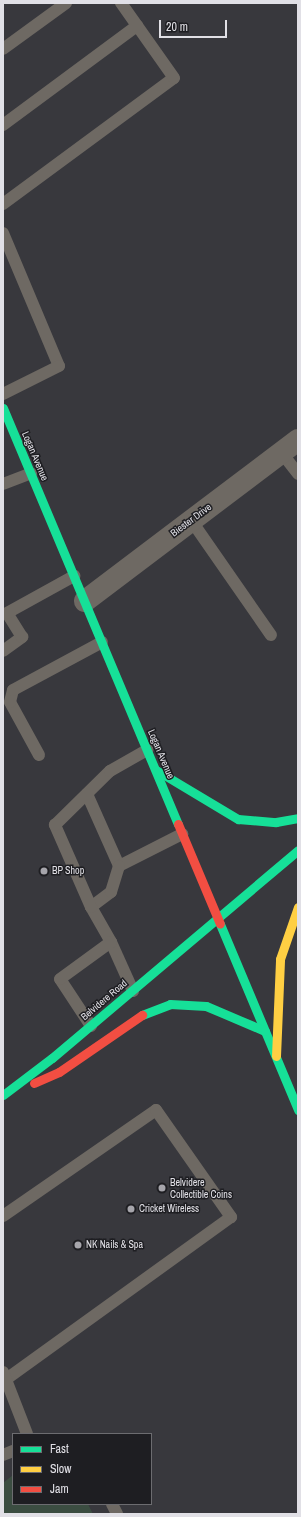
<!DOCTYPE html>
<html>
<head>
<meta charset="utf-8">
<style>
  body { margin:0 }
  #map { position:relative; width:301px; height:1517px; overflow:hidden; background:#38383d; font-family:"Archivo Narrow",sans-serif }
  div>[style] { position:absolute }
  .green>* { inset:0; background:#3b4d41 }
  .lane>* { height:12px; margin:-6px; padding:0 6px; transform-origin:6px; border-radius:6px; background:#6e6963 }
  .street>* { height:22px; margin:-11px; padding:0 11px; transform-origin:11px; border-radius:11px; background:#6e6963 }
  .fast>* { height:9px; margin:-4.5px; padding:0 4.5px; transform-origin:4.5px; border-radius:4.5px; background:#16e098 }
  .slow>* { height:9px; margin:-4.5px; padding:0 4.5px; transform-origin:4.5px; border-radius:4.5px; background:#ffcf43 }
  .jam>* { height:9px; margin:-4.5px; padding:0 4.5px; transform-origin:4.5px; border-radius:4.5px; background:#f24e42 }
  .dots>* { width:11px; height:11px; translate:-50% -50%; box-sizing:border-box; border:2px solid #1e1e22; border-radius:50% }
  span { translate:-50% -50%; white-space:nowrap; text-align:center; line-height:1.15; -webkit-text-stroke:3px #1e1e22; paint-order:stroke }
  .street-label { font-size:10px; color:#e1e0e6 }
  .poi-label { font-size:10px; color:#e1e0e6 }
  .left { translate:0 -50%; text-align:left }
  .frame { position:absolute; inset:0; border:4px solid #e1e0e6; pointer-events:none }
  .legend { position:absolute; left:12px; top:1433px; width:140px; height:72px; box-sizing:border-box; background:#1e1e22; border:1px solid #6c6c70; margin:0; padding:5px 7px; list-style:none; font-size:12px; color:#e1e0e6 }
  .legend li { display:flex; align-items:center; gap:8px; height:20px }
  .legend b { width:20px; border:1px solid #6c6c70 }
  .scale { position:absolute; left:159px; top:20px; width:68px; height:18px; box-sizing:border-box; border:2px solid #e1e0e6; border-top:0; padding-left:5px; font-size:12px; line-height:14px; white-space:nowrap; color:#e1e0e6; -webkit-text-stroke:3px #1e1e22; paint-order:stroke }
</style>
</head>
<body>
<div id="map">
  <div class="green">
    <div style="clip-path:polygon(13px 1475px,13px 1504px,88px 1504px,93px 1514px,3px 1514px,3px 1483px)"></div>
  </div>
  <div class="lane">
    <div style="left:3px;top:49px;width:78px;rotate:-36.1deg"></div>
    <div style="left:3px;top:125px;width:167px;rotate:-36.5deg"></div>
    <div style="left:3px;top:204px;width:212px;rotate:-36.4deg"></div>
    <div style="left:174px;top:78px;width:92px;rotate:-125.2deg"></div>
    <div style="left:3px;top:233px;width:144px;rotate:67.2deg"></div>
    <div style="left:59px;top:366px;width:63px;rotate:153.4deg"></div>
    <div style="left:281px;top:452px;width:28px;rotate:52deg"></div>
    <div style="left:3px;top:484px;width:30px;rotate:-21deg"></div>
    <div style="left:191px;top:520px;width:140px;rotate:55.2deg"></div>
    <div style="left:3px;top:651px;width:24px;rotate:-36deg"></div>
    <div style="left:22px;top:637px;width:28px;rotate:-122deg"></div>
    <div style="left:7px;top:613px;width:77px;rotate:-28.9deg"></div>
    <div style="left:39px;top:755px;width:60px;rotate:-118.7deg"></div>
    <div style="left:10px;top:702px;width:12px;rotate:-76deg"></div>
    <div style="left:13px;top:690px;width:101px;rotate:-28.3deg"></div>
    <div style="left:87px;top:794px;width:79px;rotate:66deg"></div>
    <div style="left:119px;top:866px;width:71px;rotate:-26.9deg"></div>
    <div style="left:91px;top:907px;width:25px;rotate:-37deg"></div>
    <div style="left:111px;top:892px;width:27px;rotate:-73deg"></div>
    <div style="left:133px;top:991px;width:54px;rotate:-114.2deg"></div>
    <div style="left:111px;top:942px;width:40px;rotate:-119.7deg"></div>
    <div style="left:91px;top:907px;width:90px;rotate:-113.7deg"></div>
    <div style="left:55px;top:825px;width:77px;rotate:-44.5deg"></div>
    <div style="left:110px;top:771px;width:43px;rotate:-29.6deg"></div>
    <div style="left:91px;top:1026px;width:56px;rotate:-123.4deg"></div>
    <div style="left:60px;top:979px;width:63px;rotate:-36deg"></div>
    <div style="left:3px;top:1216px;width:186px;rotate:-34.7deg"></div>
    <div style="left:156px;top:1110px;width:131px;rotate:55deg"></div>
    <div style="left:231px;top:1217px;width:275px;rotate:144.2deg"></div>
    <div style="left:3px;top:1372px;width:66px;rotate:68.8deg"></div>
    <div style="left:3px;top:1455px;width:11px;rotate:-22deg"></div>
    <div style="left:112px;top:1504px;width:11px;rotate:63deg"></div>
  </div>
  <div class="street">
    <div style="left:85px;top:601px;width:267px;rotate:-37.1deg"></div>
  </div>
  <div class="fast">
    <div style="left:3px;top:408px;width:451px;rotate:67.2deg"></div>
    <div style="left:156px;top:770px;width:96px;rotate:30.9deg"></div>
    <div style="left:238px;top:819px;width:38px;rotate:5deg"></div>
    <div style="left:276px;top:822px;width:22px;rotate:-10deg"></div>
    <div style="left:220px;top:924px;width:202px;rotate:67.2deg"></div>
    <div style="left:142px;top:1015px;width:30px;rotate:-21deg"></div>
    <div style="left:170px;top:1004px;width:36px;rotate:3deg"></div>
    <div style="left:206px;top:1006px;width:64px;rotate:23deg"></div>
    <div style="left:3px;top:1095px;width:61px;rotate:-37.1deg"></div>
    <div style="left:52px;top:1058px;width:322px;rotate:-40.2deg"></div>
  </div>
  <div class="slow">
    <div style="left:276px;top:1056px;width:97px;rotate:-87.6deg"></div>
    <div style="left:280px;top:959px;width:55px;rotate:-70.9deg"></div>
  </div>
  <div class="jam">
    <div style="left:178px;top:824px;width:108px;rotate:67.2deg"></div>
    <div style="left:34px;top:1083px;width:27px;rotate:-24deg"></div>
    <div style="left:59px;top:1072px;width:101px;rotate:-34.5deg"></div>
  </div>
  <div class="dots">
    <div style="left:44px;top:871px;background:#a6a5ab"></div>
    <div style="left:162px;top:1188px;background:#a6a5ab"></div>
    <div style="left:131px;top:1209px;background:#a6a5ab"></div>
    <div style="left:78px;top:1245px;background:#a6a5ab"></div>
  </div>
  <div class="street-label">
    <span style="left:35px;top:456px;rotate:67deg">Logan Avenue</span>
    <span style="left:191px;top:520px;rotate:-37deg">Biester Drive</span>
    <span style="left:161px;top:754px;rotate:67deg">Logan Avenue</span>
    <span style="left:104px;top:1000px;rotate:-40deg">Belvidere Road</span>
  </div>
  <div class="poi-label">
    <span class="left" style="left:52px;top:871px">BP Shop</span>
    <span class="left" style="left:170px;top:1188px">Belvidere<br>Collectible Coins</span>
    <span class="left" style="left:139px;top:1209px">Cricket Wireless</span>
    <span class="left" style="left:86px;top:1245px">NK Nails &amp; Spa</span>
  </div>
  <div class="frame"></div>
  <ul class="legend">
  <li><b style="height:5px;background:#16e098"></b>Fast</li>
  <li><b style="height:5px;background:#ffcf43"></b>Slow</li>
  <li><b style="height:5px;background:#f24e42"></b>Jam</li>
  </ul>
  <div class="scale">20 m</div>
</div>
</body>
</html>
